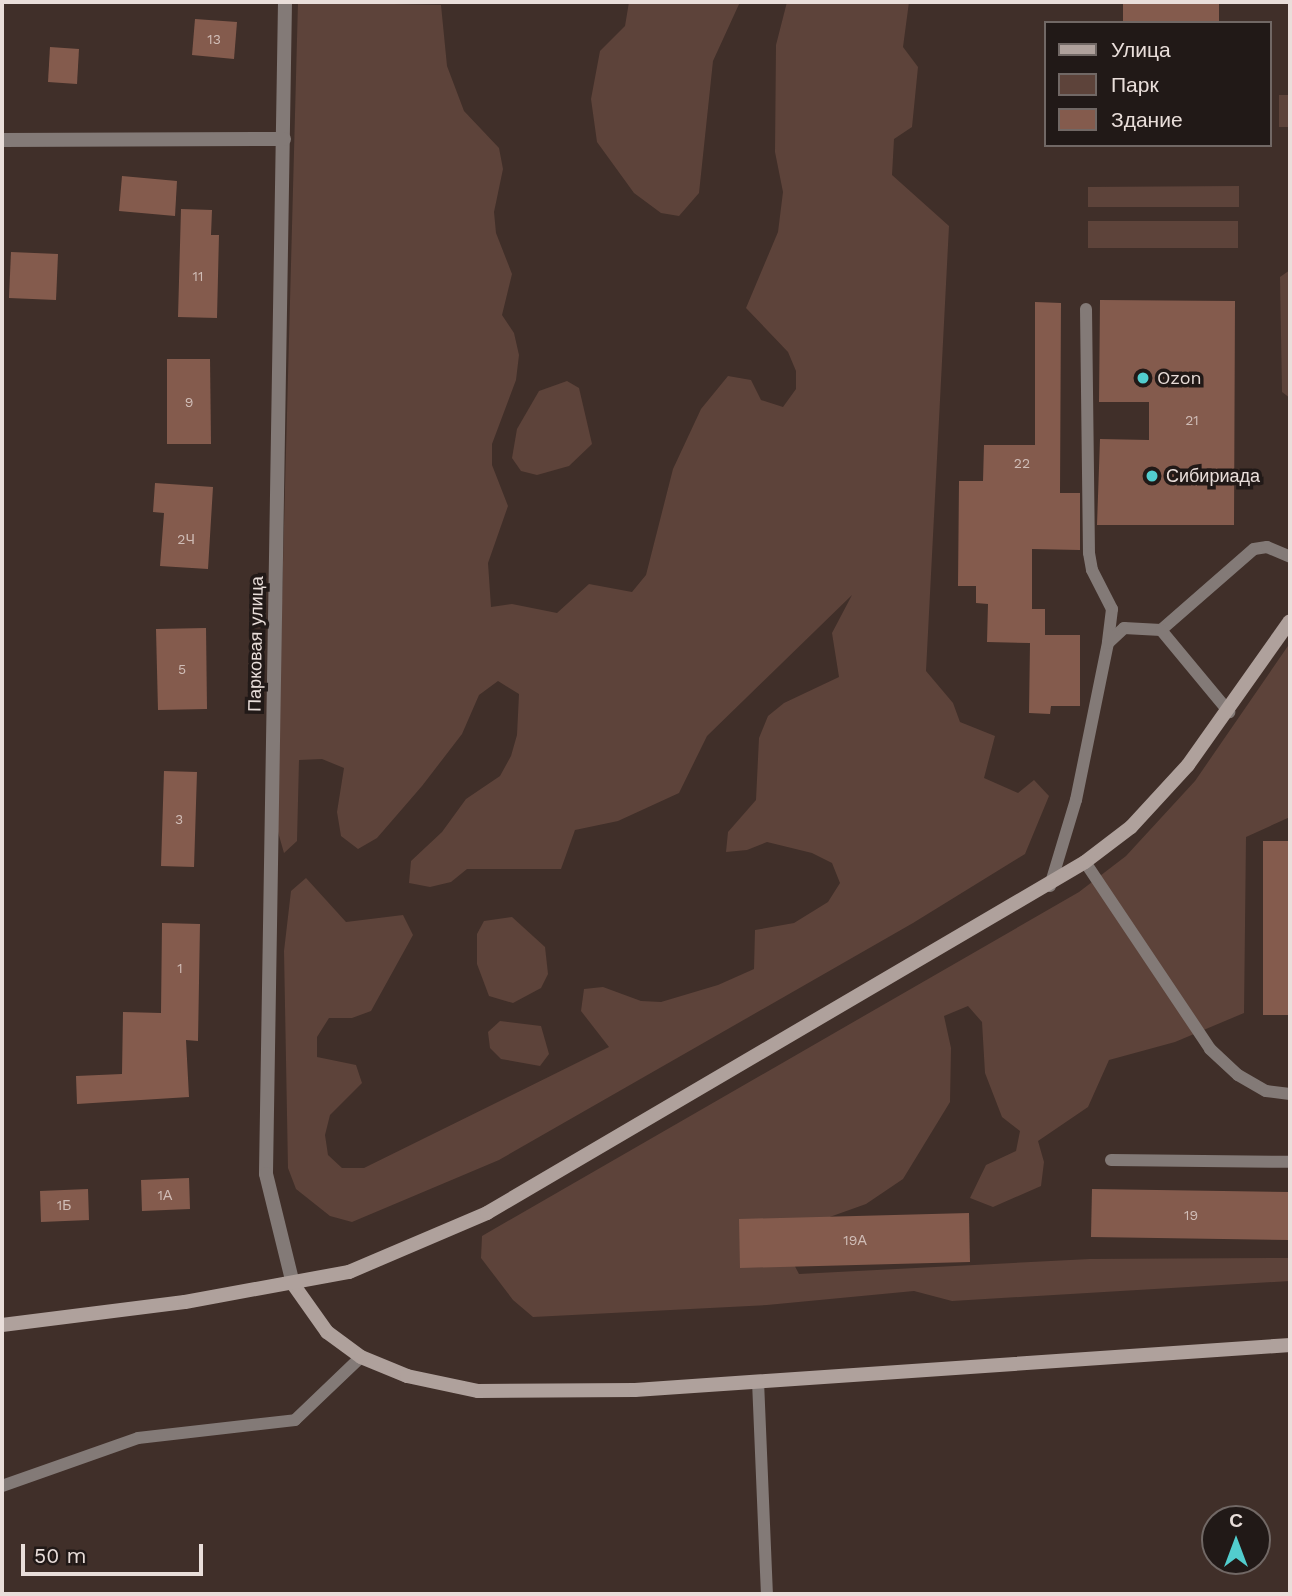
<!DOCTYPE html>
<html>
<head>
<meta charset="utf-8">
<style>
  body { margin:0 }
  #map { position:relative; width:1292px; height:1596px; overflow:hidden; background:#402f29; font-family:"Work Sans",sans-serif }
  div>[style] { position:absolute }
  .green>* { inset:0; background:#5d433a }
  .building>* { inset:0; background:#845b4d }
  .lane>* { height:12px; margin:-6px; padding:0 6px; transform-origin:6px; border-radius:6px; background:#837a77 }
  .street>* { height:14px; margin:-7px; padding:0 7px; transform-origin:7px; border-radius:7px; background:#837a77 }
  .secondary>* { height:14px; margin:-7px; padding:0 7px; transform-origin:7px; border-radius:7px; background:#afa19c }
  .dots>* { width:19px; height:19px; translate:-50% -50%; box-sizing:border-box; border:4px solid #211917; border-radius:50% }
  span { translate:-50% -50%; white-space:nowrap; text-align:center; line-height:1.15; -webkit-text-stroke:7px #211917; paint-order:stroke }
  .number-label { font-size:14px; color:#d0bdb7 }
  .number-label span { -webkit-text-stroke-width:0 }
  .poi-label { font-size:18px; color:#e9deda }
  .left { translate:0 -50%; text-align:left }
  .street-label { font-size:18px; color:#e9deda }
  .frame { position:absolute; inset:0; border:4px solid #e9deda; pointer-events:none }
  .legend { position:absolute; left:1044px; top:21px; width:228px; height:126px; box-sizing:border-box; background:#211917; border:2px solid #716865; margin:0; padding:9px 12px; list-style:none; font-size:21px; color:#e9deda }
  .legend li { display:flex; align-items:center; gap:14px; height:35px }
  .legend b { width:35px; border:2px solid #716865 }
  .north { position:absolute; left:1201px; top:1505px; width:70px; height:70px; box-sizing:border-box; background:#211917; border:2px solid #716865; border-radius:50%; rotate:0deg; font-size:19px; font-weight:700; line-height:28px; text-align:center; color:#e9deda }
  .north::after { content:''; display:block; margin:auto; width:24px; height:32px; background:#52cdce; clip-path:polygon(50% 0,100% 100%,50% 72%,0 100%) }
  .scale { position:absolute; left:21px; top:1544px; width:182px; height:32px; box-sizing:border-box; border:4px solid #e9deda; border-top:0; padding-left:9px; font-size:21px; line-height:24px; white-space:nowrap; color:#e9deda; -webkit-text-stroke:5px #211917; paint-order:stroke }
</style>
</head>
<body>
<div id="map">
  <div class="green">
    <div style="clip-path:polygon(298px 2px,441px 5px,447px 66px,464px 111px,499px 148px,503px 169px,494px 212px,496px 233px,512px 274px,502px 315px,514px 333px,519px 355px,516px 380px,492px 444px,492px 465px,508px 506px,488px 563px,491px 607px,512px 604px,557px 613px,589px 584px,632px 592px,646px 575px,673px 469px,701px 409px,728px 376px,751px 380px,761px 400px,783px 407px,796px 389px,796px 371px,788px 352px,746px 308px,778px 232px,783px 192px,775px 152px,776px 45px,787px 2px,909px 2px,903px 47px,918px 67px,912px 127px,894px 139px,892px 175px,949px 226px,926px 671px,953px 703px,960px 722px,995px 736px,984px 778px,1018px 793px,1034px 780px,1049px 796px,1025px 854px,913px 923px,499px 1160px,352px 1222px,330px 1216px,296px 1189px,288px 1168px,284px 951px,291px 891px,306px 878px,346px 922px,403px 915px,413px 935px,371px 1011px,352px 1018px,329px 1018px,317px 1037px,317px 1057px,356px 1065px,362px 1083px,330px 1115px,325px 1135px,328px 1155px,342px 1168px,364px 1168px,609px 1047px,581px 1011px,584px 989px,603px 987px,641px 1001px,661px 1002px,718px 985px,754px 969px,755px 930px,794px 923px,828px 902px,840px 883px,832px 863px,812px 853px,767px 842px,747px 850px,726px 852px,728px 832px,756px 800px,759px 738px,768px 716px,784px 703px,839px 677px,832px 633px,852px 595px,707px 736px,679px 793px,618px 821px,575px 830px,561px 869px,467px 869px,451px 882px,430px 887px,409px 883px,411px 861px,442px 832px,466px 799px,500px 776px,511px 756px,517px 735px,519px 694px,498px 681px,479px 695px,462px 734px,422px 786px,377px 838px,358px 849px,341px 836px,337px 812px,344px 768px,322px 759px,299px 760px,297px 841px,284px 853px,276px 825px)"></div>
    <div style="clip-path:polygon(629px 2px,740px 2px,713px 61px,699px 193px,679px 216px,661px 213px,634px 193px,597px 142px,591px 99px,600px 51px,625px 26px)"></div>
    <div style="clip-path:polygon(1279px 95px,1290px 95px,1290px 127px,1279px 127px)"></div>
    <div style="clip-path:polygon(1239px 186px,1239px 207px,1088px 207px,1088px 187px)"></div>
    <div style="clip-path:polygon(1088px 221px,1238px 221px,1238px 248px,1088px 248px)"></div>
    <div style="clip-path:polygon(1290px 270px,1290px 398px,1282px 392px,1280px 277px)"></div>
    <div style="clip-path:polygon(567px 381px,579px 388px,592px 444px,569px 466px,537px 475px,521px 471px,512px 458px,517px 429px,539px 391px)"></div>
    <div style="clip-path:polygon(1290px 643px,1290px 817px,1246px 837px,1244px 1013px,1175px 1042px,1109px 1060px,1088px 1107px,1038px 1141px,1044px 1162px,1041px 1186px,993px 1207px,970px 1198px,986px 1165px,1016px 1151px,1020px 1131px,1002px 1117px,985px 1073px,982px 1022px,968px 1006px,944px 1016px,951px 1048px,950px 1102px,903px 1179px,866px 1204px,810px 1224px,789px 1255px,799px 1274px,1090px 1259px,1290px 1258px,1290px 1281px,952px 1301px,914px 1291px,767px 1305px,533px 1317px,513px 1300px,481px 1258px,482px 1236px,1079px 892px,1126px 856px,1195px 781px)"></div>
    <div style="clip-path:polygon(512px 917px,545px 947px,548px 974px,541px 988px,513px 1003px,489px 996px,477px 964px,477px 934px,484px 921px)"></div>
    <div style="clip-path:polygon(500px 1021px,541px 1026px,549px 1054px,540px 1066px,501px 1059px,490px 1048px,488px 1032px)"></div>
  </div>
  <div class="building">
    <div style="clip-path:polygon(1123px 2px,1219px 2px,1219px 23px,1123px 23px)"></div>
    <div style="clip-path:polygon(195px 19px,237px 22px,234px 59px,192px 55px)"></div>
    <div style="clip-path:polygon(50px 47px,79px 49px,77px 84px,48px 82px)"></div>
    <div style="clip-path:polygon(122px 176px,177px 181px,175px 216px,119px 211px)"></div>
    <div style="clip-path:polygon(181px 209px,212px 210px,211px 235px,219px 235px,217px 318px,178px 317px)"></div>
    <div style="clip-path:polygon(11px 252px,58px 254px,56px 300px,9px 298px)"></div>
    <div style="clip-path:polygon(1100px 300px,1235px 301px,1234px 525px,1097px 525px,1100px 439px,1149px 440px,1149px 402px,1099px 402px)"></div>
    <div style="clip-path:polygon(1035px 302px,1061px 303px,1060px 493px,1080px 493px,1080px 550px,1032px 549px,1032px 609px,1045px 609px,1045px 635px,1080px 635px,1080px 706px,1051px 706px,1050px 714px,1029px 713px,1030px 643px,987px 642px,988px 604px,976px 603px,976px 586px,958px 586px,959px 481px,983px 481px,984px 445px,1035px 445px)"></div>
    <div style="clip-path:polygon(167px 359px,210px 359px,211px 444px,167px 444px)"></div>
    <div style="clip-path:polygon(155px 483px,213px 487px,208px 569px,160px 566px,164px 513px,153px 512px)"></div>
    <div style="clip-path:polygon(206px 628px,207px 709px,158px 710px,156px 629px)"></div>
    <div style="clip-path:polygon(164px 771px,197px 772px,194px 867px,161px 866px)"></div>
    <div style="clip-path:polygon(1263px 841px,1290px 841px,1290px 1015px,1263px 1015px)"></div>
    <div style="clip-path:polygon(162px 923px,200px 924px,198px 1041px,186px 1040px,189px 1097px,77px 1104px,76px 1076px,122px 1074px,123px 1012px,161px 1013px)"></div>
    <div style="clip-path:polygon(189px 1178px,190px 1209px,142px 1211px,141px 1180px)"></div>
    <div style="clip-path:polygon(88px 1189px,89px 1220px,41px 1222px,40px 1191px)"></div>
    <div style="clip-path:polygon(1092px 1189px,1290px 1192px,1290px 1240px,1091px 1237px)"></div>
    <div style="clip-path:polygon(969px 1213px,970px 1262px,740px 1268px,739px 1219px)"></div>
  </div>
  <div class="lane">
    <div style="left:1086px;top:309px;width:244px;rotate:89.3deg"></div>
    <div style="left:1089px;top:553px;width:17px;rotate:80deg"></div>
    <div style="left:1092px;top:570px;width:44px;rotate:62.9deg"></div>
    <div style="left:1112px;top:609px;width:34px;rotate:97deg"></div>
    <div style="left:1161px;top:630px;width:123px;rotate:-41.1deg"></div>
    <div style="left:1254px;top:549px;width:13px;rotate:-9deg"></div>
    <div style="left:1267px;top:547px;width:25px;rotate:23deg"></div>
    <div style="left:1085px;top:862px;width:225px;rotate:56.2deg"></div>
    <div style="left:1210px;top:1049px;width:38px;rotate:43deg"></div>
    <div style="left:1238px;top:1075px;width:32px;rotate:30deg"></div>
    <div style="left:1266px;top:1091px;width:24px;rotate:7deg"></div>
    <div style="left:1050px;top:886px;width:90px;rotate:-73.2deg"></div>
    <div style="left:1076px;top:800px;width:160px;rotate:-78.5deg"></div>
    <div style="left:1108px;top:643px;width:22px;rotate:-43deg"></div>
    <div style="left:1124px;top:628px;width:37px;rotate:3deg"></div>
    <div style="left:1161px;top:630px;width:107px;rotate:50.3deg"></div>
    <div style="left:1111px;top:1160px;width:179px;rotate:0.6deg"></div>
    <div style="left:758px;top:1381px;width:213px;rotate:87.6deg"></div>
    <div style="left:2px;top:1486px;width:144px;rotate:-19.4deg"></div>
    <div style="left:138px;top:1438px;width:158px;rotate:-6.5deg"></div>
    <div style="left:295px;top:1420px;width:91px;rotate:-43.7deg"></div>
  </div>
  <div class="street">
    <div style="left:285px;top:2px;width:1172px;rotate:90.93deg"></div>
    <div style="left:266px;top:1174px;width:113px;rotate:76.2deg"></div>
    <div style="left:2px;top:140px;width:282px;rotate:-0.2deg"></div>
  </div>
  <div class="secondary">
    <div style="left:293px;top:1284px;width:59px;rotate:54.7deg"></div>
    <div style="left:327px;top:1332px;width:42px;rotate:36.3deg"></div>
    <div style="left:361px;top:1357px;width:50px;rotate:22.4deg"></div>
    <div style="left:407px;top:1376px;width:73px;rotate:11.9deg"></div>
    <div style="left:478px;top:1391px;width:157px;rotate:-0.4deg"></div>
    <div style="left:635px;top:1390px;width:657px;rotate:-3.93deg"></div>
    <div style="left:2px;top:1325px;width:184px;rotate:-7.2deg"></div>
    <div style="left:185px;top:1302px;width:167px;rotate:-10.4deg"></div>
    <div style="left:349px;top:1272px;width:150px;rotate:-23.1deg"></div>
    <div style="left:487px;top:1213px;width:693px;rotate:-30.41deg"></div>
    <div style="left:1085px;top:862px;width:58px;rotate:-37.3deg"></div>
    <div style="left:1131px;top:827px;width:84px;rotate:-47.4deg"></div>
    <div style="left:1188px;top:765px;width:176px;rotate:-54.7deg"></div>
  </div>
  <div class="dots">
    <div style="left:1143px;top:378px;background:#52cdce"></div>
    <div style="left:1152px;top:476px;background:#52cdce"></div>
  </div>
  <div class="number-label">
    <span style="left:214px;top:39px">13</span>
    <span style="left:198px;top:276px">11</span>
    <span style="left:189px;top:402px">9</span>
    <span style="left:1192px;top:420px">21</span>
    <span style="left:1022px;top:463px">22</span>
    <span style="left:186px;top:539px">2Ч</span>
    <span style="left:182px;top:669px">5</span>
    <span style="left:179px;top:819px">3</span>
    <span style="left:180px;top:968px">1</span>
    <span style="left:165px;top:1195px">1А</span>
    <span style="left:64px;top:1205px">1Б</span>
    <span style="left:1191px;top:1215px">19</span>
    <span style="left:855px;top:1240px">19А</span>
  </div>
  <div class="poi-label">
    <span class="left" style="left:1157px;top:378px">Ozon</span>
    <span class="left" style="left:1166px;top:476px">Сибириада</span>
  </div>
  <div class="street-label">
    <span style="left:256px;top:644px;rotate:-89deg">Парковая улица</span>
  </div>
  <div class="frame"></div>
  <ul class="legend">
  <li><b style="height:9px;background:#afa19c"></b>Улица</li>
  <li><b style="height:19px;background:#5d433a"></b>Парк</li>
  <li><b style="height:19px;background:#845b4d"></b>Здание</li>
  </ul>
  <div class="north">С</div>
  <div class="scale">50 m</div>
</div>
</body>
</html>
